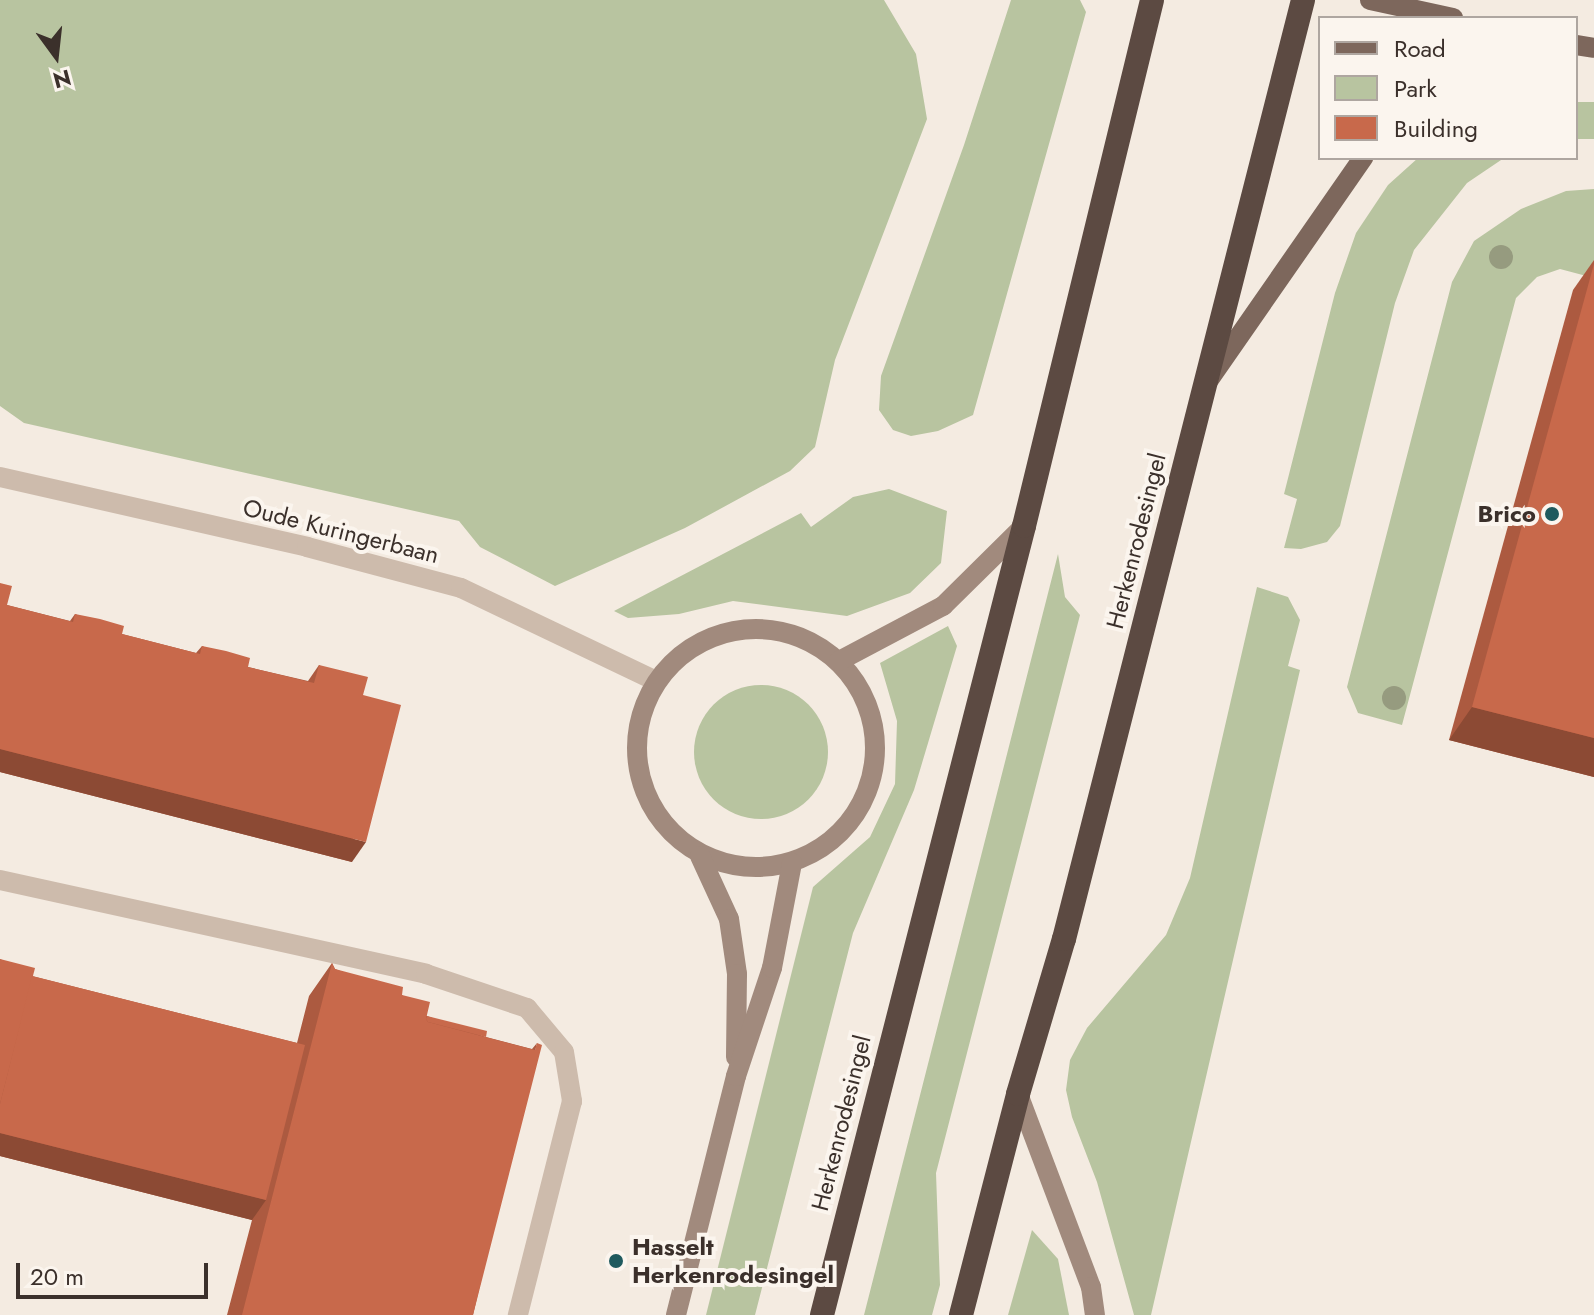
<!DOCTYPE html>
<html>
<head>
<meta charset="utf-8">
<style>
  body { margin:0 }
  #map { position:relative; width:1594px; height:1315px; overflow:hidden; background:#f4ebe1; font-family:Jost,sans-serif }
  div>[style] { position:absolute }
  .green>* { inset:0; background:#b8c4a0 }
  .round { border-radius:50% }
  .lane>* { height:20px; margin:-10px; padding:0 10px; transform-origin:10px; border-radius:10px; background:#cdbbac }
  .street>* { height:20px; margin:-10px; padding:0 10px; transform-origin:10px; border-radius:10px; background:#cdbbac }
  .secondary>* { height:20px; margin:-10px; padding:0 10px; transform-origin:10px; border-radius:10px; background:#a18a7d }
  .secondary>.ring { margin:-10px; padding:0; box-sizing:content-box; background:none; border:20px solid #a18a7d; border-radius:50% }
  .primary>* { height:20px; margin:-10px; padding:0 10px; transform-origin:10px; border-radius:10px; background:#7d675c }
  .highway>* { height:24px; margin:-12px; padding:0 12px; transform-origin:12px; border-radius:12px; background:#5c4a42 }
  .trees>* { width:24px; height:24px; margin:-12px; border-radius:50%; background:#969b7f }
  .wall>* { inset:0; background:#ac5a40 }
  .shaded-wall>* { inset:0; background:#8c4a34 }
  .building>* { inset:0; background:#c8694b }
  .dots>* { width:22px; height:22px; translate:-50% -50%; box-sizing:border-box; border:4px solid #fbf5ee; border-radius:50% }
  span { translate:-50% -50%; white-space:nowrap; text-align:center; line-height:1.15; -webkit-text-stroke:8px #fbf5ee; paint-order:stroke }
  .poi-label { font-size:24px; color:#3b302b; font-weight:700 }
  .right { translate:-100% -50%; text-align:right }
  .left { translate:0 -50%; text-align:left }
  .street-label { font-size:24px; color:#3b302b }
  .legend { position:absolute; left:1318px; top:16px; width:260px; height:144px; box-sizing:border-box; background:#fbf5ee; border:2px solid #aea6a0; margin:0; padding:10px 14px; list-style:none; font-size:24px; color:#3b302b }
  .legend li { display:flex; align-items:center; gap:16px; height:40px }
  .legend b { width:40px; border:2px solid #aea6a0 }
  .north { position:absolute; left:16px; top:16px; width:80px; height:80px; -webkit-text-stroke:6px #fbf5ee; paint-order:stroke; rotate:165deg; font-size:22px; font-weight:700; line-height:32px; text-align:center; color:#3b302b }
  .north::after { content:''; display:block; margin:auto; width:28px; height:36px; background:#3b302b; clip-path:polygon(50% 0,100% 100%,50% 72%,0 100%) }
  .scale { position:absolute; left:16px; top:1263px; width:192px; height:36px; box-sizing:border-box; border:4px solid #3b302b; border-top:0; padding-left:10px; font-size:24px; line-height:28px; white-space:nowrap; color:#3b302b; -webkit-text-stroke:6px #fbf5ee; paint-order:stroke }
</style>
</head>
<body>
<div id="map">
  <div class="green">
    <div style="clip-path:polygon(0 0,884px 0,916px 54px,927px 119px,835px 360px,815px 447px,790px 471px,685px 528px,555px 586px,480px 547px,459px 521px,24px 423px,0 406px)"></div>
    <div style="clip-path:polygon(1011px 0,1080px 0,1086px 12px,973px 415px,938px 431px,911px 436px,893px 430px,879px 410px,881px 376px,964px 145px)"></div>
    <div style="clip-path:polygon(1576px 102px,1594px 102px,1594px 139px,1576px 139px)"></div>
    <div style="clip-path:polygon(1418px 158px,1504px 158px,1467px 183px,1414px 250px,1395px 303px,1340px 526px,1327px 542px,1301px 549px,1284px 548px,1297px 499px,1284px 494px,1335px 293px,1356px 233px,1388px 185px)"></div>
    <div style="clip-path:polygon(1594px 189px,1594px 278px,1560px 269px,1537px 277px,1516px 298px,1402px 725px,1358px 713px,1347px 687px,1452px 282px,1474px 241px,1521px 209px,1566px 191px)"></div>
    <div style="clip-path:polygon(889px 489px,947px 511px,941px 563px,910px 593px,847px 616px,733px 601px,679px 614px,628px 618px,614px 611px,801px 513px,811px 527px,853px 497px)"></div>
    <div style="clip-path:polygon(1058px 554px,1065px 597px,1080px 615px,936px 1173px,940px 1285px,932px 1315px,864px 1315px)"></div>
    <div style="clip-path:polygon(1257px 587px,1288px 597px,1300px 620px,1288px 666px,1300px 670px,1151px 1315px,1134px 1315px,1097px 1182px,1072px 1117px,1066px 1090px,1070px 1060px,1087px 1028px,1166px 935px,1190px 878px)"></div>
    <div style="clip-path:polygon(948px 626px,957px 646px,914px 790px,853px 933px,755px 1315px,706px 1315px,813px 887px,870px 837px,895px 784px,897px 721px,880px 663px)"></div>
    <div class="round" style="left:694px;top:685px;width:134px;height:134px"></div>
    <div style="clip-path:polygon(1032px 1230px,1058px 1259px,1069px 1315px,1008px 1315px)"></div>
  </div>
  <div class="lane">
    <div style="left:0;top:880px;width:436px;rotate:12.4deg"></div>
    <div style="left:426px;top:974px;width:107px;rotate:18.6deg"></div>
    <div style="left:527px;top:1008px;width:57px;rotate:49.9deg"></div>
    <div style="left:564px;top:1052px;width:50px;rotate:80.7deg"></div>
    <div style="left:572px;top:1101px;width:221px;rotate:104.2deg"></div>
  </div>
  <div class="street">
    <div style="left:0;top:477px;width:315px;rotate:12.8deg"></div>
    <div style="left:307px;top:547px;width:159px;rotate:14.9deg"></div>
    <div style="left:461px;top:588px;width:214px;rotate:25.5deg"></div>
  </div>
  <div class="secondary">
    <div class="ring" style="left:637px;top:629px;width:218px;height:218px"></div>
    <div style="left:839px;top:661px;width:118px;rotate:-27.9deg"></div>
    <div style="left:943px;top:606px;width:114px;rotate:-44.6deg"></div>
    <div style="left:700px;top:856px;width:69px;rotate:65.3deg"></div>
    <div style="left:729px;top:919px;width:56px;rotate:81.7deg"></div>
    <div style="left:737px;top:974px;width:83px;rotate:90.7deg"></div>
    <div style="left:1018px;top:1094px;width:206px;rotate:69.3deg"></div>
    <div style="left:1091px;top:1287px;width:28px;rotate:82deg"></div>
    <div style="left:676px;top:1315px;width:246px;rotate:-75.9deg"></div>
    <div style="left:736px;top:1076px;width:114px;rotate:-71.6deg"></div>
    <div style="left:772px;top:968px;width:107px;rotate:-79.2deg"></div>
  </div>
  <div class="primary">
    <div style="left:1370px;top:0;width:85px;rotate:12.2deg"></div>
    <div style="left:1576px;top:45px;width:18px;rotate:9deg"></div>
    <div style="left:1208px;top:381px;width:272px;rotate:-55.2deg"></div>
  </div>
  <div class="highway">
    <div style="left:822px;top:1315px;width:814px;rotate:-75.64deg"></div>
    <div style="left:1024px;top:526px;width:541px;rotate:-76.32deg"></div>
    <div style="left:961px;top:1315px;width:228px;rotate:-75.5deg"></div>
    <div style="left:1018px;top:1094px;width:162px;rotate:-73.5deg"></div>
    <div style="left:1064px;top:939px;width:969px;rotate:-75.72deg"></div>
  </div>
  <div class="trees">
    <div style="left:1501px;top:257px"></div>
    <div style="left:1394px;top:698px"></div>
  </div>
  <div class="wall">
    <div style="clip-path:polygon(1594px 260px,1594px 777px,1449px 740px,1573px 290px)"></div>
    <div style="clip-path:polygon(0 583px,7px 605px,70px 621px,75px 614px,122px 634px,196px 653px,202px 646px,248px 667px,308px 681px,319px 665px,363px 695px,352px 862px,0 772px)"></div>
    <div style="clip-path:polygon(0 959px,32px 976px,297px 1043px,309px 996px,332px 963px,335px 969px,402px 995px,427px 1016px,486px 1037px,532px 1049px,537px 1043px,473px 1315px,227px 1315px,252px 1220px,0 1156px)"></div>
  </div>
  <div class="shaded-wall">
    <div style="clip-path:polygon(1472px 707px,1594px 738px,1594px 777px,1449px 740px)"></div>
    <div style="clip-path:polygon(0 749px,366px 842px,352px 862px,0 772px)"></div>
    <div style="clip-path:polygon(0 1133px,266px 1200px,252px 1220px,0 1156px)"></div>
  </div>
  <div class="building">
    <div style="clip-path:polygon(1594px 264px,1594px 738px,1472px 707px)"></div>
    <div style="clip-path:polygon(0 583px,12px 586px,7px 605px,73px 622px,75px 614px,100px 619px,124px 626px,122px 634px,200px 654px,202px 646px,226px 651px,250px 658px,248px 667px,314px 683px,319px 665px,368px 677px,363px 695px,401px 705px,366px 842px,0 749px)"></div>
    <div style="clip-path:polygon(0 959px,35px 968px,0 1104px)"></div>
    <div style="clip-path:polygon(332px 963px,335px 969px,403px 987px,402px 995px,430px 1002px,426px 1019px,428px 1022px,535px 1050px,537px 1043px,542px 1045px,473px 1315px,242px 1315px)"></div>
    <div style="clip-path:polygon(32px 976px,305px 1045px,266px 1200px,0 1133px,0 1104px)"></div>
    <div style="clip-path:polygon(427px 1016px,487px 1031px,486px 1037px,428px 1022px,426px 1019px)"></div>
  </div>
  <div class="dots">
    <div style="left:1552px;top:514px;background:#1f5a5e"></div>
    <div style="left:616px;top:1261px;background:#1f5a5e"></div>
  </div>
  <div class="poi-label">
    <span class="right" style="left:1536px;top:514px">Brico</span>
    <span class="left" style="left:632px;top:1261px">Hasselt<br>Herkenrodesingel</span>
  </div>
  <div class="street-label">
    <span style="left:341px;top:531px;rotate:14deg">Oude Kuringerbaan</span>
    <span style="left:1136px;top:541px;rotate:-76deg">Herkenrodesingel</span>
    <span style="left:841px;top:1123px;rotate:-76deg">Herkenrodesingel</span>
  </div>
  <ul class="legend">
  <li><b style="height:10px;background:#7d675c"></b>Road</li>
  <li><b style="height:22px;background:#b8c4a0"></b>Park</li>
  <li><b style="height:22px;background:#c8694b"></b>Building</li>
  </ul>
  <div class="north">N</div>
  <div class="scale">20 m</div>
</div>
</body>
</html>
